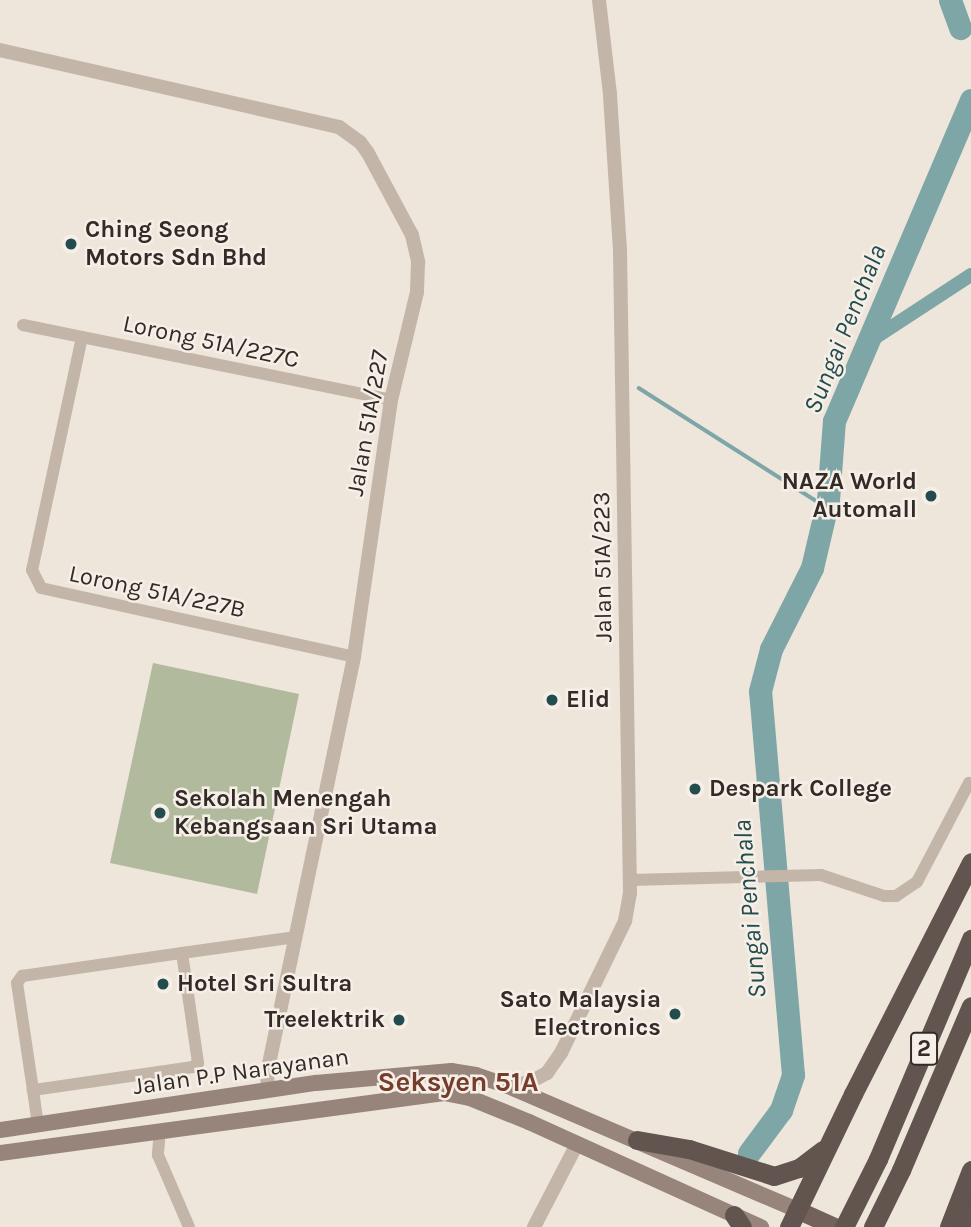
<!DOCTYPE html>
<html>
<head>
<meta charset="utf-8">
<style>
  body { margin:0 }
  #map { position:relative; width:971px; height:1227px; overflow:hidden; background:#eee5db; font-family:Karla,sans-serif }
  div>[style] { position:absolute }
  .green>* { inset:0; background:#b1ba9d }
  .stream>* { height:3.5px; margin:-1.75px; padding:0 1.75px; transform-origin:1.75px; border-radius:1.75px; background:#7ea6a7 }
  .canal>* { height:14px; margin:-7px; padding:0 7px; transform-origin:7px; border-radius:7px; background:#7ea6a7 }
  .river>* { height:23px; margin:-11.5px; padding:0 11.5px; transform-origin:11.5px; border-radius:11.5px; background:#7ea6a7 }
  .minor>* { height:12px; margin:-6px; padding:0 6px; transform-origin:6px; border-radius:6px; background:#c4b5a9 }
  .tertiary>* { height:14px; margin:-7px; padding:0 7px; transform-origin:7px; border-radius:7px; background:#c4b5a9 }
  .secondary>* { height:16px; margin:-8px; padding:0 8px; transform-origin:8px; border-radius:8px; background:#97847b }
  .primary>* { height:18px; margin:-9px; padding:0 9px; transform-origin:9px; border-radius:9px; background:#72625b }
  .trunk>* { height:19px; margin:-9.5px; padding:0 9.5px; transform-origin:9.5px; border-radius:9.5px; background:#62544e }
  .dots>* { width:19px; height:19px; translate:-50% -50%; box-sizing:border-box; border:4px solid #f6efe7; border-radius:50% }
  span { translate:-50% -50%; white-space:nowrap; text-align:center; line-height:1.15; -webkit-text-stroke:5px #f6efe7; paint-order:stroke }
  .shield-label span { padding:2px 5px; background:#f6efe7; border:2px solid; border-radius:5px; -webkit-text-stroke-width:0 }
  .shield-label { font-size:23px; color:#322b28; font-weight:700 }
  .poi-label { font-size:24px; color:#322b28; font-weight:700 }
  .left { translate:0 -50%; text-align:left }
  .right { translate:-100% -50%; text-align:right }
  .street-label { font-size:24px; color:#322b28 }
  .water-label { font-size:26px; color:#234c4e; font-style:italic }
  .quarter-label { font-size:28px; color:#763c2c; font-weight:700 }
</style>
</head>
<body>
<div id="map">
  <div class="green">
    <div style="clip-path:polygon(153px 663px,299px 694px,257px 894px,110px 863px)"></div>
  </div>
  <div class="stream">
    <div style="left:639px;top:388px;width:222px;rotate:32.5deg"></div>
  </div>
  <div class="canal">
    <div style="left:867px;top:343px;width:124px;rotate:-33.2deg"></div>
  </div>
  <div class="river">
    <div style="left:950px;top:0;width:30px;rotate:70deg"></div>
    <div style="left:749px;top:1153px;width:54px;rotate:-53.3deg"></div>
    <div style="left:781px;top:1110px;width:37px;rotate:-71deg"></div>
    <div style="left:793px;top:1075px;width:385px;rotate:-94.9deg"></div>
    <div style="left:760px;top:691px;width:43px;rotate:-75.3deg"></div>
    <div style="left:771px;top:649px;width:91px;rotate:-63.2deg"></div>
    <div style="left:812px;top:568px;width:70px;rotate:-76.8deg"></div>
    <div style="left:828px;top:500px;width:79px;rotate:-85.7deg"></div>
    <div style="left:834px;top:421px;width:349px;rotate:-66.9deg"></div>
  </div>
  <div class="minor">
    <div style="left:23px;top:325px;width:376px;rotate:11.5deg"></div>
    <div style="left:82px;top:337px;width:238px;rotate:102.1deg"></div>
    <div style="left:32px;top:570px;width:20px;rotate:63deg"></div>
    <div style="left:41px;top:588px;width:321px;rotate:12.4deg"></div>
    <div style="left:630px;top:880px;width:191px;rotate:-1.5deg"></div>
    <div style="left:821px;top:875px;width:66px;rotate:18.4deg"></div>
    <div style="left:884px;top:896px;width:12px"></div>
    <div style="left:896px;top:896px;width:25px;rotate:-34deg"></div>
    <div style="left:917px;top:882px;width:112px;rotate:-62.3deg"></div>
    <div style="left:182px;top:953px;width:111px;rotate:81.7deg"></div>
    <div style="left:198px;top:1063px;width:6px;rotate:141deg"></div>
    <div style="left:193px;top:1067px;width:162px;rotate:171.8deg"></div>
    <div style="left:33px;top:1090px;width:108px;rotate:-98.5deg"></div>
    <div style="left:17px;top:983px;width:9px;rotate:-54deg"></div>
    <div style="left:22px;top:976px;width:162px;rotate:-8.2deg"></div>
    <div style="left:182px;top:953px;width:115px;rotate:-8deg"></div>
    <div style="left:33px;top:1090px;width:34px;rotate:82deg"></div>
    <div style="left:160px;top:1130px;width:25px;rotate:95deg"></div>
    <div style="left:158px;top:1155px;width:78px;rotate:66.7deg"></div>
  </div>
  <div class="tertiary">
    <div style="left:0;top:50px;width:348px;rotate:12.8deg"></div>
    <div style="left:339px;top:127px;width:26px;rotate:36deg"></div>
    <div style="left:360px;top:142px;width:14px;rotate:54deg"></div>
    <div style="left:368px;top:153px;width:93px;rotate:61.8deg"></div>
    <div style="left:412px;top:235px;width:28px;rotate:77deg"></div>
    <div style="left:418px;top:262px;width:30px;rotate:92deg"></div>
    <div style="left:417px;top:292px;width:111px;rotate:103.5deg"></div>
    <div style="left:391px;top:400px;width:260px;rotate:98.2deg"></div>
    <div style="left:354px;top:657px;width:424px;rotate:101.8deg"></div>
    <div style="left:267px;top:1072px;width:18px;rotate:87deg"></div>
    <div style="left:508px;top:1086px;width:22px;rotate:-10deg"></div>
    <div style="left:530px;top:1082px;width:19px;rotate:-28deg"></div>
    <div style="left:547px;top:1073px;width:24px;rotate:-55deg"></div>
    <div style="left:561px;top:1053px;width:147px;rotate:-64.1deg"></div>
    <div style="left:625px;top:921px;width:28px;rotate:-80deg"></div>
    <div style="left:630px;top:893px;width:643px;rotate:-90.89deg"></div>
    <div style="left:620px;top:250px;width:156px;rotate:-93.7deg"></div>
    <div style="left:610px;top:94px;width:95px;rotate:-96.7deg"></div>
    <div style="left:534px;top:1227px;width:93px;rotate:-62.6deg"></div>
  </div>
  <div class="secondary">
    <div style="left:0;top:1130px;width:319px;rotate:-8.5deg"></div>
    <div style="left:316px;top:1083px;width:136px;rotate:-5.1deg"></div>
    <div style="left:451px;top:1071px;width:25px;rotate:9deg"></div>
    <div style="left:476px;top:1075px;width:34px;rotate:19deg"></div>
    <div style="left:508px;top:1086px;width:314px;rotate:23.2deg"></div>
    <div style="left:0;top:1153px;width:448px;rotate:-7.7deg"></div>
    <div style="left:444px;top:1093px;width:26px;rotate:11deg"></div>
    <div style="left:470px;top:1098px;width:64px;rotate:22.1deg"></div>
    <div style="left:529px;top:1122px;width:255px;rotate:24.4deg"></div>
  </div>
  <div class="primary">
    <div style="left:797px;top:1210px;width:42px;rotate:24.1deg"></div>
  </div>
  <div class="trunk">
    <div style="left:637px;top:1140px;width:53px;rotate:9.8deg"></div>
    <div style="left:689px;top:1149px;width:89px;rotate:17.6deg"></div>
    <div style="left:774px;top:1176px;width:26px;rotate:-18deg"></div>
    <div style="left:799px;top:1168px;width:30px;rotate:-37deg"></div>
    <div style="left:963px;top:1198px;width:19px;rotate:74deg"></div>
    <div style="left:968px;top:1216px;width:11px;rotate:95deg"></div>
    <div style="left:734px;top:1215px;width:14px;rotate:56deg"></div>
    <div style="left:789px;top:1227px;width:148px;rotate:-64.3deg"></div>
    <div style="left:853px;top:1094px;width:260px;rotate:-63deg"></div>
    <div style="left:844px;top:1227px;width:76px;rotate:-63.4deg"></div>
    <div style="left:878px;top:1159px;width:239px;rotate:-67.1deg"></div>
    <div style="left:873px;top:1227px;width:64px;rotate:-63.8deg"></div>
    <div style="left:901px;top:1170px;width:178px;rotate:-66.9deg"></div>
    <div style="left:949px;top:1227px;width:61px;rotate:-68.9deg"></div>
  </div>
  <div class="dots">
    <div style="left:71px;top:244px;background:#234c4e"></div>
    <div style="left:931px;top:496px;background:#234c4e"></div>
    <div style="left:552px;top:700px;background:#234c4e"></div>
    <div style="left:695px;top:789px;background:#234c4e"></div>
    <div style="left:160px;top:813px;background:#234c4e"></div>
    <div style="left:163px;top:984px;background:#234c4e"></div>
    <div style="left:675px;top:1014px;background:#234c4e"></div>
    <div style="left:399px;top:1020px;background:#234c4e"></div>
  </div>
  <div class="shield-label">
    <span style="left:924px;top:1049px">2</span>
  </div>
  <div class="poi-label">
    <span class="left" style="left:85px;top:244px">Ching Seong<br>Motors Sdn Bhd</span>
    <span class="right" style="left:917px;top:496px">NAZA World<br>Automall</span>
    <span class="left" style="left:566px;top:700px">Elid</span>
    <span class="left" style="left:709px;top:789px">Despark College</span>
    <span class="left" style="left:174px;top:813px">Sekolah Menengah<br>Kebangsaan Sri Utama</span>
    <span class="left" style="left:177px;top:984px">Hotel Sri Sultra</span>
    <span class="right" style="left:661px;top:1014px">Sato Malaysia<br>Electronics</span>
    <span class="right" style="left:385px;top:1020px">Treelektrik</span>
  </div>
  <div class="street-label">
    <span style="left:211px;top:342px;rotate:12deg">Lorong 51A/227C</span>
    <span style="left:368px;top:423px;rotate:-80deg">Jalan 51A/227</span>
    <span style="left:603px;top:567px;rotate:-91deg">Jalan 51A/223</span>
    <span style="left:157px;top:592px;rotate:12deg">Lorong 51A/227B</span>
    <span style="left:241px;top:1072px;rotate:-8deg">Jalan P.P Narayanan</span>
  </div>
  <div class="water-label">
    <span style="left:845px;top:329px;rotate:-68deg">Sungai Penchala</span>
    <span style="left:750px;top:909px;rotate:-95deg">Sungai Penchala</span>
  </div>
  <div class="quarter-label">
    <span style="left:458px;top:1082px">Seksyen 51A</span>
  </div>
</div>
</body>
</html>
